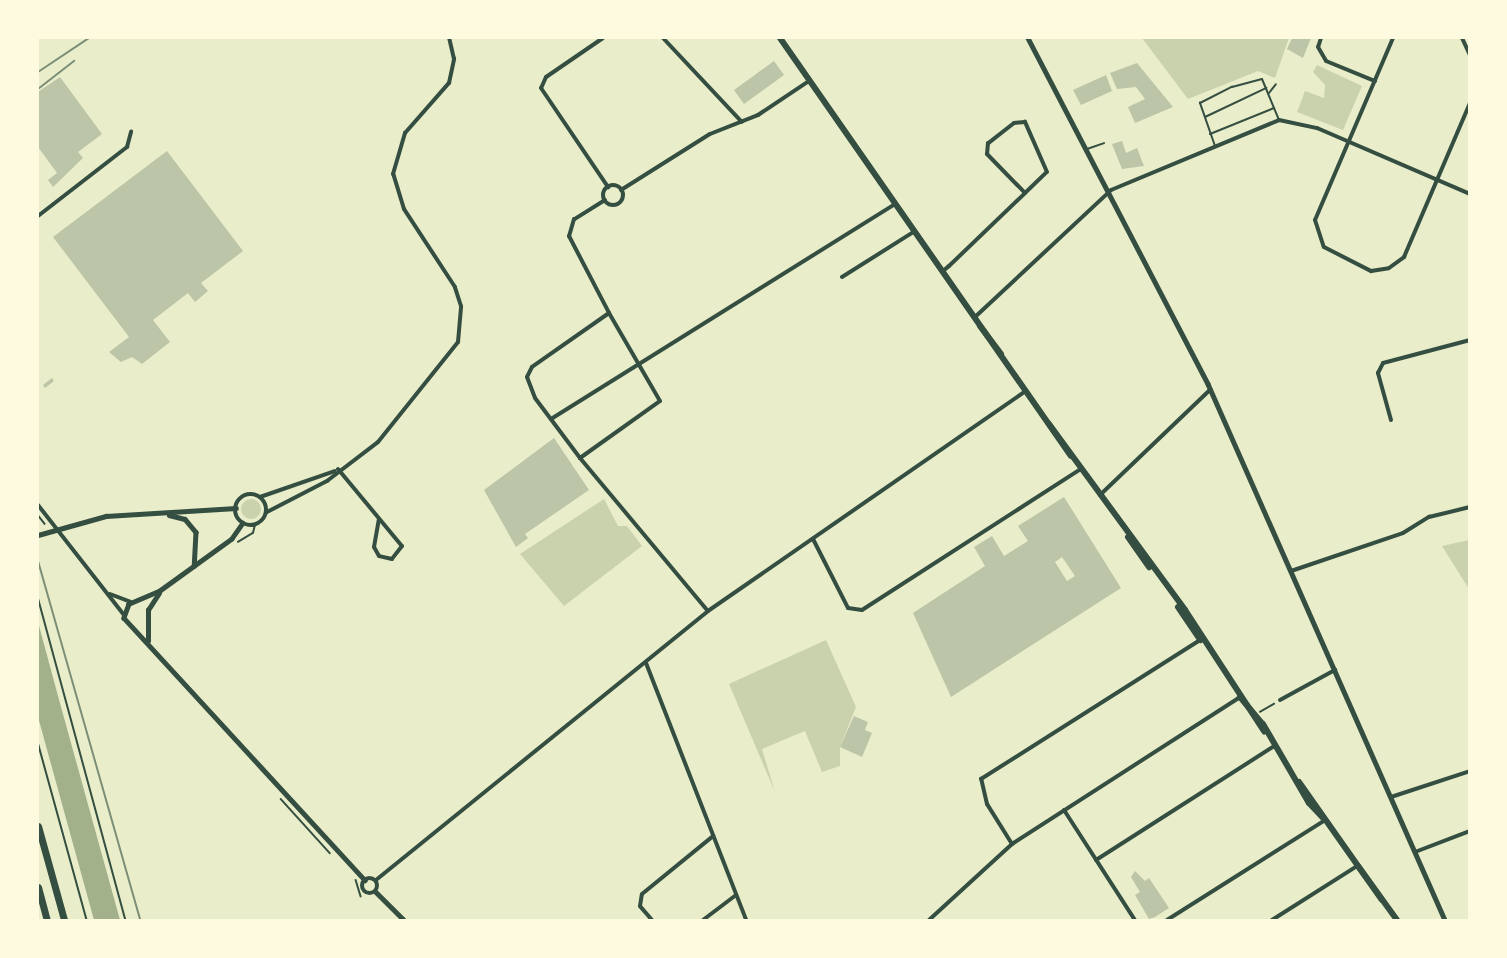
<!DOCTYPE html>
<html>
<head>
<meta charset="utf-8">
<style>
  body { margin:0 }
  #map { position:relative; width:1507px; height:958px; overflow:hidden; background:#e9edc9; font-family:Roboto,sans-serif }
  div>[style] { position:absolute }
  .green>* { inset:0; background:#cad2ad }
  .round { border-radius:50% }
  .water>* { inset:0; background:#a3b18a }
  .building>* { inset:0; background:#bcc5a7 }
  .path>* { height:1.5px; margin:-0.75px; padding:0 0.75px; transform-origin:0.75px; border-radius:0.75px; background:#344e41 }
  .service>* { height:2px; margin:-1px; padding:0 1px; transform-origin:1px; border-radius:1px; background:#344e41 }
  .minor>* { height:4px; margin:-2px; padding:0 2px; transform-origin:2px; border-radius:2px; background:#344e41 }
  .minor>.ring { margin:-2px; padding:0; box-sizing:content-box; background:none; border:4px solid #344e41; border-radius:50% }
  .tertiary>* { height:4.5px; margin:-2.25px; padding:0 2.25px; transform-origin:2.25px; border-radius:2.25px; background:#344e41 }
  .tertiary>.ring { margin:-2.25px; padding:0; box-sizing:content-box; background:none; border:4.5px solid #344e41; border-radius:50% }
  .primary>* { height:6px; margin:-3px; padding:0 3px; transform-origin:3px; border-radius:3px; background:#344e41 }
  .motorway>* { height:7px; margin:-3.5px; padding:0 3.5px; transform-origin:3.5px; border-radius:3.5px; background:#344e41 }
  .rail>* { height:2px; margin:-1px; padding:0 1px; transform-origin:1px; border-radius:1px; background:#7c8e77 }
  span { translate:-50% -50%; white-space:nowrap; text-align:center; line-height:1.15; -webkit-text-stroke:6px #fefae0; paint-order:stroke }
  .frame { position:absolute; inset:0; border:39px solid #fefae0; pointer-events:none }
</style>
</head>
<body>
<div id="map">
  <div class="green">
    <div style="clip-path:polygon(1142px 38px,1289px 38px,1275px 78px,1258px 71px,1188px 99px)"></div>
    <div style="clip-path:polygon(1317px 65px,1362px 86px,1343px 130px,1297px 112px,1305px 91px,1324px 98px,1325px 85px,1313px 72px)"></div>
    <div class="round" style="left:241px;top:499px;width:20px;height:20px"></div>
    <div style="clip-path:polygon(604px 499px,618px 526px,627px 526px,642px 546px,564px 606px,520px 554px)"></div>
    <div style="clip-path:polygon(1469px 540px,1470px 540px,1469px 589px,1442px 546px)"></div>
    <div style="clip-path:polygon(826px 640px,856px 707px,840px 747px,840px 766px,822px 772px,805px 731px,762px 749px,775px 792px,729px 684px)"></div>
  </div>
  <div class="water">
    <div style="clip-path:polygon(38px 622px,58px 696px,120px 920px,94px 920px,38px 717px)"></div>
  </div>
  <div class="building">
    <div style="clip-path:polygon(1292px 38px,1311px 38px,1303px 58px,1287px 49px)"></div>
    <div style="clip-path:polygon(774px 61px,784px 75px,744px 104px,734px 90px)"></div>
    <div style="clip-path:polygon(1137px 63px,1173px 107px,1135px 123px,1128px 107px,1145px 99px,1136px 87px,1117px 89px,1110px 73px)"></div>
    <div style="clip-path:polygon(1106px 75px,1112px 91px,1081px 105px,1073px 90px)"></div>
    <div style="clip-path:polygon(60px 77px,102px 134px,78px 152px,83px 158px,53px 187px,48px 180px,57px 173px,38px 147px,38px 92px)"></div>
    <div style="clip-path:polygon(1122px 141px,1126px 153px,1137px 148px,1144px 166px,1122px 169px,1112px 144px)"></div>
    <div style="clip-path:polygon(167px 151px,243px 251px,201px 283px,208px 291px,195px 302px,188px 293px,153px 320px,170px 342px,142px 364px,132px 357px,121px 362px,109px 352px,129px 337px,53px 237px)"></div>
    <div style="clip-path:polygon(52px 378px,54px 381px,45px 388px,43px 385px)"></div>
    <div style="clip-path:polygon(554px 438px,589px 490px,525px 534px,528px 538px,516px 547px,484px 490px)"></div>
    <div style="clip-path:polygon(evenodd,1064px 497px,1121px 588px,951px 697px,913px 613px,985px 566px,974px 547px,992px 536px,1004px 556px,1028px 541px,1018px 526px,1064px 497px,1062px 557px,1075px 576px,1067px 581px,1055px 562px,1062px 557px)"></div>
    <div style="clip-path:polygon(854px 716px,868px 722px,865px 730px,872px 733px,862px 757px,840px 747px)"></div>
    <div style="clip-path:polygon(1135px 871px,1145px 881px,1149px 878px,1169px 908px,1155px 917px,1149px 919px,1135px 895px,1140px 892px,1131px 877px)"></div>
  </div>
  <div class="path">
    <div style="left:1469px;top:401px;width:1px"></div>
    <div style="left:38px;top:515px;width:11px;rotate:52deg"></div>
    <div style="left:238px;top:542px;width:17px;rotate:-31deg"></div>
    <div style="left:253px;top:533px;width:8px;rotate:-76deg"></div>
    <div style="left:38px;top:597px;width:335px;rotate:74.8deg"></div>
    <div style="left:1260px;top:712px;width:16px;rotate:-30deg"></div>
    <div style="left:38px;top:742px;width:185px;rotate:74.6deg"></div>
    <div style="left:281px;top:799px;width:73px;rotate:47.8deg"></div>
    <div style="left:356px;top:880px;width:17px;rotate:73deg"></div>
  </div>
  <div class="service">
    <div style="left:1269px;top:93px;width:11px;rotate:-52deg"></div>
    <div style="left:1205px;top:117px;width:68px;rotate:-25.4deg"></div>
    <div style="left:1210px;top:134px;width:69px;rotate:-22.1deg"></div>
    <div style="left:1215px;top:146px;width:46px;rotate:-109.2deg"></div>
    <div style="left:1200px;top:103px;width:36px;rotate:-27deg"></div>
    <div style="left:1232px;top:87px;width:31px;rotate:-15deg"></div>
    <div style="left:1262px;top:79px;width:44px;rotate:67.5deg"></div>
    <div style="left:1087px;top:149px;width:18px;rotate:-19deg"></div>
  </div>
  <div class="minor">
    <div style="left:603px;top:38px;width:69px;rotate:145.6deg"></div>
    <div style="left:546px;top:77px;width:12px;rotate:114deg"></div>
    <div style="left:541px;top:88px;width:120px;rotate:55.9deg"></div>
    <div style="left:663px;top:38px;width:115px;rotate:46.8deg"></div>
    <div style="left:1321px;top:38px;width:9px;rotate:108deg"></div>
    <div style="left:1318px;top:47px;width:16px;rotate:60deg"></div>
    <div style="left:1326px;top:61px;width:53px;rotate:22.2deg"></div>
    <div style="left:1393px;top:38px;width:198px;rotate:113.2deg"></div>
    <div style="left:1315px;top:220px;width:28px;rotate:72deg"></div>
    <div style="left:1324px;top:247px;width:53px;rotate:27.1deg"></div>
    <div style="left:1371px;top:271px;width:18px;rotate:-9deg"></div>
    <div style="left:1389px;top:268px;width:19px;rotate:-36deg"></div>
    <div style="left:1404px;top:257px;width:168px;rotate:-66.8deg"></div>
    <div style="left:1462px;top:38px;width:19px;rotate:65deg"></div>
    <div class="ring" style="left:603px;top:185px;width:16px;height:16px"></div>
    <div style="left:621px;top:190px;width:105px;rotate:-32.2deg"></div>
    <div style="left:710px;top:134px;width:52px;rotate:-21.6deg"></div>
    <div style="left:758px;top:115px;width:61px;rotate:-33.7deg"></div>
    <div style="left:605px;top:200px;width:36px;rotate:148deg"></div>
    <div style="left:574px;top:219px;width:18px;rotate:106deg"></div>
    <div style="left:569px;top:236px;width:87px;rotate:62.5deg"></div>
    <div style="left:38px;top:216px;width:113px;rotate:-37.8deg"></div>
    <div style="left:127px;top:147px;width:16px;rotate:-75deg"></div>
    <div style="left:943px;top:271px;width:8px;rotate:-40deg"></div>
    <div style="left:949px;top:266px;width:105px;rotate:-43.8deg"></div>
    <div style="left:1025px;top:193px;width:30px;rotate:-44deg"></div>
    <div style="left:1047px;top:172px;width:55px;rotate:-113.7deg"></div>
    <div style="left:1025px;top:122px;width:11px;rotate:175deg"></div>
    <div style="left:1014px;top:123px;width:33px;rotate:142deg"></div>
    <div style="left:988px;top:143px;width:11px;rotate:95deg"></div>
    <div style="left:987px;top:154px;width:54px;rotate:45.7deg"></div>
    <div style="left:842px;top:277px;width:86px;rotate:-32.2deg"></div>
    <div style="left:975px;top:317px;width:186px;rotate:-43deg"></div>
    <div style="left:1111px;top:190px;width:182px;rotate:-22.6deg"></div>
    <div style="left:1279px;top:120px;width:39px;rotate:12deg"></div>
    <div style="left:1317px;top:128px;width:167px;rotate:23.3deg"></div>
    <div style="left:551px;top:419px;width:406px;rotate:-32deg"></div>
    <div style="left:1391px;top:420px;width:49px;rotate:-105.5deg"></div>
    <div style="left:1378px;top:373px;width:11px;rotate:-63deg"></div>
    <div style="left:1383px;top:363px;width:90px;rotate:-14.8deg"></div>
    <div style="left:580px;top:458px;width:98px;rotate:-35.5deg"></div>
    <div style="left:660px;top:401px;width:102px;rotate:-120.1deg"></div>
    <div style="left:609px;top:313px;width:94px;rotate:145deg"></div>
    <div style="left:532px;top:367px;width:11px;rotate:117deg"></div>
    <div style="left:527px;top:377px;width:22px;rotate:69deg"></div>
    <div style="left:535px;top:398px;width:75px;rotate:53.1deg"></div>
    <div style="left:580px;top:458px;width:199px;rotate:50.1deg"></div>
    <div style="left:338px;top:469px;width:100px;rotate:50.3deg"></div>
    <div style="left:402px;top:546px;width:16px;rotate:128deg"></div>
    <div style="left:392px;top:559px;width:13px;rotate:-167deg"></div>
    <div style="left:379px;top:556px;width:10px;rotate:-119deg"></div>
    <div style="left:374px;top:547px;width:28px;rotate:-80deg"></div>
    <div style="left:1100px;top:495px;width:153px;rotate:-43.7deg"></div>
    <div style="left:260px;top:497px;width:79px;rotate:-19.1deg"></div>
    <div style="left:38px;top:505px;width:140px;rotate:52deg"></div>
    <div style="left:267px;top:512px;width:68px;rotate:-27.3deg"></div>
    <div style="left:327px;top:481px;width:64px;rotate:-37.4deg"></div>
    <div style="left:378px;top:442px;width:128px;rotate:-51.3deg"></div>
    <div style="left:458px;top:342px;width:36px;rotate:-85deg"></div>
    <div style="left:461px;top:306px;width:20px;rotate:-108deg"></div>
    <div style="left:455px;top:287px;width:93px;rotate:-123.2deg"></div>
    <div style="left:404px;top:209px;width:37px;rotate:-107deg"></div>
    <div style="left:393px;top:174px;width:43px;rotate:-73.7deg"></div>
    <div style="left:405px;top:133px;width:67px;rotate:-48.7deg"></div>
    <div style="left:449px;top:83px;width:25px;rotate:-78deg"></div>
    <div style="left:454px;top:59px;width:22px;rotate:-103deg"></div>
    <div style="left:813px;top:539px;width:77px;rotate:63.1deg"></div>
    <div style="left:848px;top:608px;width:14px;rotate:8deg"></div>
    <div style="left:862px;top:610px;width:260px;rotate:-32.8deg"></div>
    <div style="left:1291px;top:571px;width:118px;rotate:-18.7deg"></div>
    <div style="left:1403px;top:533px;width:31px;rotate:-32deg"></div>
    <div style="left:1429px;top:517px;width:42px;rotate:-13.7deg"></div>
    <div style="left:110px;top:594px;width:22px;rotate:21deg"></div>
    <div style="left:646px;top:663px;width:276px;rotate:68.7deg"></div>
    <div style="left:1280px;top:700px;width:63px;rotate:-28.6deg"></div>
    <div style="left:1391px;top:797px;width:83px;rotate:-18.2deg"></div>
    <div style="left:1064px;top:810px;width:131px;rotate:57.2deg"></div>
    <div style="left:1012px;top:844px;width:47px;rotate:-122deg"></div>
    <div style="left:987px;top:804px;width:26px;rotate:-103deg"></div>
    <div style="left:981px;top:779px;width:259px;rotate:-32.4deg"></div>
    <div style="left:1415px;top:852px;width:59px;rotate:-20.9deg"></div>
    <div style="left:1096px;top:860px;width:211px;rotate:-32.6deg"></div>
    <div style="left:376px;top:880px;width:427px;rotate:-39deg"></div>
    <div style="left:708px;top:611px;width:387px;rotate:-34.7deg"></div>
    <div style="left:652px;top:920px;width:18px;rotate:-131deg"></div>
    <div style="left:640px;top:906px;width:12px;rotate:-81deg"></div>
    <div style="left:642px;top:894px;width:92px;rotate:-39.2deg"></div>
    <div style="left:703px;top:920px;width:41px;rotate:-37.1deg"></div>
    <div style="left:929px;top:920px;width:113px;rotate:-42.5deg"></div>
    <div style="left:1012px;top:844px;width:271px;rotate:-32.8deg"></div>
    <div style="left:1167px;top:920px;width:187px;rotate:-32.3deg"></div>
    <div style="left:1272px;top:920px;width:101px;rotate:-32.4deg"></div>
  </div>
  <div class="tertiary">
    <div style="left:1028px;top:38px;width:390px;rotate:62.5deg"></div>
    <div style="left:1208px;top:384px;width:586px;rotate:66.15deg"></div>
    <div class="ring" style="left:235px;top:494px;width:27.5px;height:27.5px"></div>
    <div style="left:169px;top:515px;width:16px;rotate:14deg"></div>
    <div style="left:185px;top:519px;width:17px;rotate:50deg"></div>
    <div style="left:196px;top:532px;width:34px;rotate:93deg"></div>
    <div style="left:243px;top:523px;width:19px;rotate:125deg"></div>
    <div style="left:232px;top:539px;width:89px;rotate:144.2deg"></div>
    <div style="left:160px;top:591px;width:34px;rotate:157deg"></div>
    <div style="left:129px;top:604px;width:15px;rotate:110deg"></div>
    <div style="left:124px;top:618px;width:356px;rotate:47.4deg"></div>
    <div style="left:38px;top:535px;width:71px;rotate:-15.6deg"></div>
    <div style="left:106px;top:516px;width:130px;rotate:-3.5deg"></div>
    <div style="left:148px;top:641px;width:31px;rotate:-90deg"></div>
    <div style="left:148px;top:610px;width:20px;rotate:-57deg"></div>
    <div class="ring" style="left:362px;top:878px;width:11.5px;height:11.5px"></div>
    <div style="left:376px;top:892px;width:40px;rotate:45deg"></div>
  </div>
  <div class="primary">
    <div style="left:780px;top:38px;width:509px;rotate:55.16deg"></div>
    <div style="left:980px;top:326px;width:35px;rotate:53deg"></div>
    <div style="left:1049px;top:424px;width:230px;rotate:53.8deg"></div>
    <div style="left:1185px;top:610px;width:145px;rotate:56.9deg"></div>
    <div style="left:1128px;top:537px;width:37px;rotate:55deg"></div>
    <div style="left:1178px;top:607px;width:40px;rotate:56deg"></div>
    <div style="left:1240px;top:697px;width:35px;rotate:50deg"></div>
    <div style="left:1263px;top:724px;width:91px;rotate:59.8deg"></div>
    <div style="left:1309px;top:803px;width:23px;rotate:47deg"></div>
    <div style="left:1299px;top:782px;width:144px;rotate:54.9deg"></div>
    <div style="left:1358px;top:866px;width:67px;rotate:54.2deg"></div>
  </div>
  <div class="motorway">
    <div style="left:38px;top:826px;width:98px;rotate:74.5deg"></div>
    <div style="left:38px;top:887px;width:34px;rotate:75deg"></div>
  </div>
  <div class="rail">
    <div style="left:38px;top:72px;width:61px;rotate:-33.7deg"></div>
    <div style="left:38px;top:89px;width:46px;rotate:-37.9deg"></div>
    <div style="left:38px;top:561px;width:373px;rotate:74.1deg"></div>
  </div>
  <div class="frame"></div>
</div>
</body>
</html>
